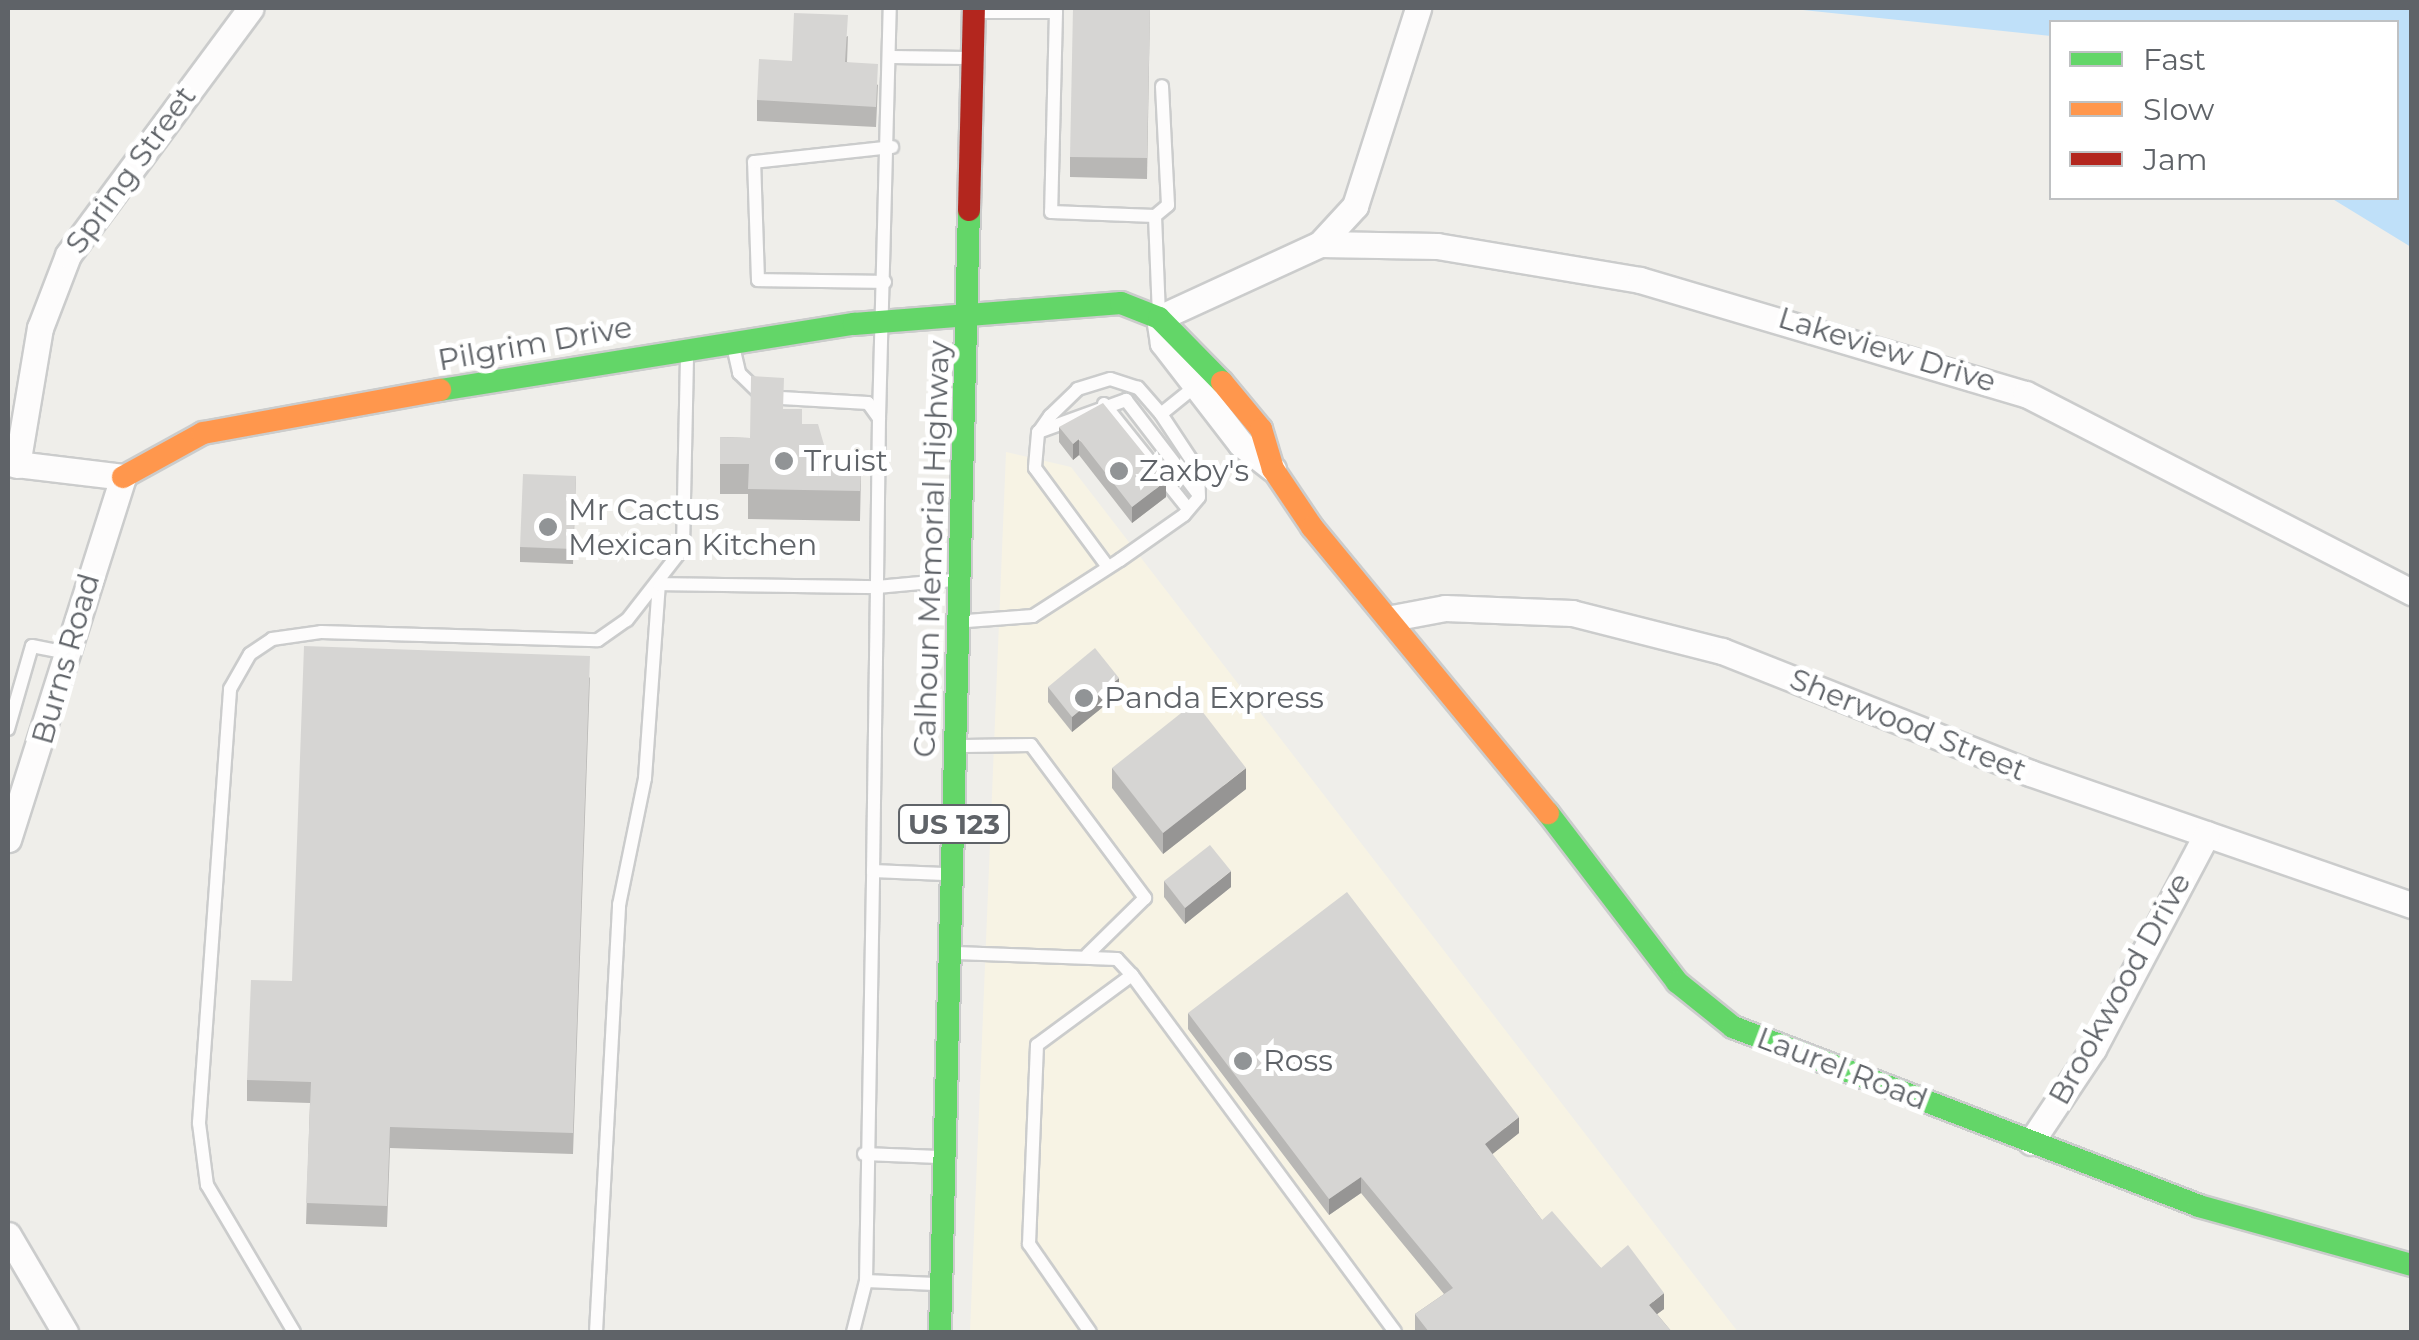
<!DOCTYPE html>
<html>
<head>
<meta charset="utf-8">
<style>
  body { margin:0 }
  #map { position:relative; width:2419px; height:1340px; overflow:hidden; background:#efeeea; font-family:Montserrat,sans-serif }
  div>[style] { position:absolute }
  .commercial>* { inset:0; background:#f7f3e4 }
  .water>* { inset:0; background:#bfe0f9 }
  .roads { filter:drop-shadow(2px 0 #cbcccc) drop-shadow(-2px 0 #cbcccc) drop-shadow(0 2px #cbcccc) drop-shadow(0 -2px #cbcccc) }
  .lane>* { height:12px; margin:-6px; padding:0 6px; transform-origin:6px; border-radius:6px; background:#fdfcfc }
  .street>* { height:25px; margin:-12.5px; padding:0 12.5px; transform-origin:12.5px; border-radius:12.5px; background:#fdfcfc }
  .fast>* { height:22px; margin:-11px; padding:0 11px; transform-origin:11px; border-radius:11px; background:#63d668 }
  .slow>* { height:22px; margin:-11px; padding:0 11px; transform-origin:11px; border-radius:11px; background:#ff974d }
  .jam>* { height:22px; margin:-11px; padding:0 11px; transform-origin:11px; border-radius:11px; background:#b3261e }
  .wall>* { inset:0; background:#b8b7b5 }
  .shaded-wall>* { inset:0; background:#969594 }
  .building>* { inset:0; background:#d6d5d3 }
  .dots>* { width:28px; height:28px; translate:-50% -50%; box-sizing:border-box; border:5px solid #fff; border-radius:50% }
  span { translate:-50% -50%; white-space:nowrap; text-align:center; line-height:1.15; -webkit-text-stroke:10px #fff; paint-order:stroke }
  .shield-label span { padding:2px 8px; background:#fff; border:2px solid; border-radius:8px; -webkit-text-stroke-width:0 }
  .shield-label { font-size:28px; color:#5f6368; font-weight:700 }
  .street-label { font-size:30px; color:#5f6368 }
  .poi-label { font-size:30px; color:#5f6368 }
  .left { translate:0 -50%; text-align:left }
  .frame { position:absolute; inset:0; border:10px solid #5f6368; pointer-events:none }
  .legend { position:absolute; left:2049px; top:20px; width:350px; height:180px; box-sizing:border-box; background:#fff; border:2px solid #bfc1c3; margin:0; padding:12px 18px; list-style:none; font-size:30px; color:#5f6368 }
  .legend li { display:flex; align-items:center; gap:20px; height:50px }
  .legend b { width:50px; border:2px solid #bfc1c3 }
</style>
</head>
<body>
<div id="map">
  <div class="commercial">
    <div style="clip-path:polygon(1006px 452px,1071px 467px,1738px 1332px,970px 1332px)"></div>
  </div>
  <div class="water">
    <div style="clip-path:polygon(1784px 8px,2411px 8px,2411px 247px,2331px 198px,2396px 198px,2396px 22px,2052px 22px,2051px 36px)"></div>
  </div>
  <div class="roads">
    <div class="lane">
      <div style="left:981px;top:12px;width:75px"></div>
      <div style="left:1056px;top:12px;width:200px;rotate:91.4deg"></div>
      <div style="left:1051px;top:212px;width:104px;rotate:2.2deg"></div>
      <div style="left:1155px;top:216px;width:100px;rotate:87.7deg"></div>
      <div style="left:892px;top:57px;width:74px;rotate:0.8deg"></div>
      <div style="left:1155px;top:216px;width:17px;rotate:-40deg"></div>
      <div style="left:1168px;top:205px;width:119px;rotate:-92.9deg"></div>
      <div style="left:885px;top:282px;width:127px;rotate:-179.1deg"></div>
      <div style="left:758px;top:280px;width:118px;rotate:-91.9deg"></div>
      <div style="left:754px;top:162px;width:139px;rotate:-6.2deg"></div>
      <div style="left:733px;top:346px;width:28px;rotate:77deg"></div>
      <div style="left:739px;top:373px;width:35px;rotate:44deg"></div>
      <div style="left:764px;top:397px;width:104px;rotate:3.3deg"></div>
      <div style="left:868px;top:403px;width:19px;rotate:54deg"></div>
      <div style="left:879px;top:418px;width:169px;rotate:90.7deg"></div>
      <div style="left:877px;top:587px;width:76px;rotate:-5.3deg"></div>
      <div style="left:1104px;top:404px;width:134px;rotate:51.3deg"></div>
      <div style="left:1161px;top:414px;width:46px;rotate:-38.9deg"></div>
      <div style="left:879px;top:418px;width:410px;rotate:-88.5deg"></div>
      <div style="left:1038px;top:432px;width:94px;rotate:-20deg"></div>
      <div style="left:1126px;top:400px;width:118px;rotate:52.5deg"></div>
      <div style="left:967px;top:621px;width:66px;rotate:-4.3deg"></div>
      <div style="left:1033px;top:616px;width:103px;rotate:-32.8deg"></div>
      <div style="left:1120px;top:560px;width:78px;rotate:-35.1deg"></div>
      <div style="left:1184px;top:515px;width:23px;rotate:-50deg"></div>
      <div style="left:1199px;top:497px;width:27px;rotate:-92deg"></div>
      <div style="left:1198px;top:470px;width:67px;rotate:-123.5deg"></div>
      <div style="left:1161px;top:414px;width:35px;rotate:-131deg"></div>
      <div style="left:1138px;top:388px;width:29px;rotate:-162deg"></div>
      <div style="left:1110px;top:379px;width:34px;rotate:163deg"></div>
      <div style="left:1078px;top:389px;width:39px;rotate:136deg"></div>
      <div style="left:1050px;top:416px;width:21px;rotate:125deg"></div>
      <div style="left:1038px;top:433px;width:35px;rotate:95deg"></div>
      <div style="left:1035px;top:468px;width:123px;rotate:53.6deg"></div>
      <div style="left:8px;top:729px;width:86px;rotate:-73.9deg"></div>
      <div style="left:32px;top:646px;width:33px;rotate:11deg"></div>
      <div style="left:964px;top:746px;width:67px;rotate:-0.9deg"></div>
      <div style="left:1031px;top:745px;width:191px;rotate:53.3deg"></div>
      <div style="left:1145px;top:898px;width:81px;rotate:135.5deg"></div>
      <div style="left:956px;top:953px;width:161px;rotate:2.1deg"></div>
      <div style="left:1117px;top:959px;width:22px;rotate:47deg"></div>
      <div style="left:1132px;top:975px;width:118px;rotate:143.6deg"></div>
      <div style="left:1037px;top:1045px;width:199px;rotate:92.3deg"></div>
      <div style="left:1029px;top:1244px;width:107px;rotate:55.3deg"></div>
      <div style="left:1132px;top:975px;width:443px;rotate:53.6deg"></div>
      <div style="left:864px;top:1154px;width:75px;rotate:2.3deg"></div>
      <div style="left:866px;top:1281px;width:410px;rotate:-89deg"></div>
      <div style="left:873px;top:871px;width:71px;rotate:2.4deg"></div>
      <div style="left:294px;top:1332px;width:171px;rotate:-120.6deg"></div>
      <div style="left:207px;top:1185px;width:63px;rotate:-97.4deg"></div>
      <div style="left:199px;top:1123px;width:435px;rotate:-85.9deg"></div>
      <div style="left:230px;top:689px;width:40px;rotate:-60.3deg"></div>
      <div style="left:250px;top:654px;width:27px;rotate:-34deg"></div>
      <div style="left:272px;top:639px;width:49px;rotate:-8.1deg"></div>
      <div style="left:321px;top:632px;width:277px;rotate:1.7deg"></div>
      <div style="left:598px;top:640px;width:35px;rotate:-35deg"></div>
      <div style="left:627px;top:620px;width:91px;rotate:-52.1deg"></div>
      <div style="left:683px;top:548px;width:194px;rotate:-88.8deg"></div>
      <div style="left:596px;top:1332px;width:428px;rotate:-86.9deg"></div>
      <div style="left:619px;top:905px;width:130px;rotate:-78.4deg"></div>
      <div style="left:645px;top:778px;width:195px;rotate:-85.9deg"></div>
      <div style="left:659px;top:584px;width:218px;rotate:0.8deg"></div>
      <div style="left:877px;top:587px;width:284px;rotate:90.8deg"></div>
      <div style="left:853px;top:1332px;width:53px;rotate:-75.7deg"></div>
      <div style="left:866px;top:1281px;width:69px;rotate:2.5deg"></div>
    </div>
    <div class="street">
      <div style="left:1320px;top:244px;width:117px;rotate:1deg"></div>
      <div style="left:1437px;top:246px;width:206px;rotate:9.5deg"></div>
      <div style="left:1640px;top:280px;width:402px;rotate:16.5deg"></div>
      <div style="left:2026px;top:394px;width:434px;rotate:27.2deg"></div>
      <div style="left:8px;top:463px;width:116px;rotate:6.9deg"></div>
      <div style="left:123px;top:477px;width:380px;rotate:107.6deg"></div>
      <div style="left:17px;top:465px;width:139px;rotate:-80.5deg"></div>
      <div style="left:40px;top:328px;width:78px;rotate:-69deg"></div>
      <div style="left:68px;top:255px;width:307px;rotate:-53.5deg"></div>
      <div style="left:1273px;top:469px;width:41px;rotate:-142deg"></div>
      <div style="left:1241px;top:444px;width:128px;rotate:-127.7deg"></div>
      <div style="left:1163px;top:343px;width:25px;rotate:-99deg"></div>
      <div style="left:1159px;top:318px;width:177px;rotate:-24.7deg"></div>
      <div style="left:1320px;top:244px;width:52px;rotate:-47.4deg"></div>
      <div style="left:1355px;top:206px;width:208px;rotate:-72.3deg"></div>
      <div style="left:1392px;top:618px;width:54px;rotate:-10.7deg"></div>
      <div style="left:1445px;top:608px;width:127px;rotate:2.3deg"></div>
      <div style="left:1572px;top:613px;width:155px;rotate:14.2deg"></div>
      <div style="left:1722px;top:651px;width:331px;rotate:21.6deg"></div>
      <div style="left:2030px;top:773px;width:404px;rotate:19.1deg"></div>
      <div style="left:2031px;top:1142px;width:112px;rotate:-56.3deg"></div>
      <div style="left:2093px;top:1049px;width:243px;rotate:-62.1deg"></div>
      <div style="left:8px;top:1235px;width:113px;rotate:59.6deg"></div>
    </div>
    <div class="fast">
      <div style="left:440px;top:390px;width:419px;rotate:-9.1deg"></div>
      <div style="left:854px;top:324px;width:268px;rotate:-4.5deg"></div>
      <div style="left:1121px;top:303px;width:41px;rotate:21.5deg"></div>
      <div style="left:1159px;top:318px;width:90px;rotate:45.5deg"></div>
      <div style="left:1548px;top:813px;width:213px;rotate:52.6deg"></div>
      <div style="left:1677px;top:982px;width:72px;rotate:38.8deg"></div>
      <div style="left:1733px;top:1027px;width:499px;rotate:21deg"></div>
      <div style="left:2199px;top:1206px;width:221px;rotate:15.5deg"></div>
      <div style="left:940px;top:1332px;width:1122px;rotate:-88.52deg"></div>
    </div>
    <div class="slow">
      <div style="left:1222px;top:382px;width:61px;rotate:50.3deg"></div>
      <div style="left:1261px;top:429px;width:42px;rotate:73.3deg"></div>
      <div style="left:1273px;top:469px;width:70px;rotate:56.1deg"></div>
      <div style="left:1312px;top:527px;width:371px;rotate:50.5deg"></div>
      <div style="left:123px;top:477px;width:91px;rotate:-28.8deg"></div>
      <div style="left:203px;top:433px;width:241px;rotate:-10.3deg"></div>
    </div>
    <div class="jam">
      <div style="left:969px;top:210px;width:202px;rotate:-88.6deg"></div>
    </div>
  </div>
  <div class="wall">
    <div style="clip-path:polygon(1150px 9px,1147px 179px,1070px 177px,1070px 157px)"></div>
    <div style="clip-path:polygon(848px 36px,847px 62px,878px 85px,876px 127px,757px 121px,757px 100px,792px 61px)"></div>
    <div style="clip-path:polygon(784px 409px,802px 424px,829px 462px,861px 474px,860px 521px,748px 519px,748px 494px,720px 494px,720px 437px,750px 438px)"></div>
    <div style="clip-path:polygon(1059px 427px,1166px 497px,1132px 523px,1079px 455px,1073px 460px,1059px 442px)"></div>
    <div style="clip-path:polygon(576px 476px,573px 564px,520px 562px,520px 547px)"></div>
    <div style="clip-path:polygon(590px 677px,573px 1154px,390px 1148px,387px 1227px,306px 1224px,310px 1103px,247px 1101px,247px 1080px,292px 981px)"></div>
    <div style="clip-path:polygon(1048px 687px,1119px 694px,1072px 732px,1048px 702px)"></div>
    <div style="clip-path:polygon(1112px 768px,1246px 789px,1163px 854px,1112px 788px)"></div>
    <div style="clip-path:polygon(1164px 881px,1231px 887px,1185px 924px,1164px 897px)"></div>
    <div style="clip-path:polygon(1188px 1013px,1519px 1133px,1492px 1154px,1542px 1220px,1601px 1268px,1664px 1309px,1657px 1314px,1672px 1332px,1416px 1332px,1415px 1330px,1415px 1314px,1444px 1294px,1361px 1193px,1329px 1215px,1188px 1029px)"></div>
  </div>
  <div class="shaded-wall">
    <div style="clip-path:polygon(1079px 439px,1079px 455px,1073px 460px,1073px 444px)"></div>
    <div style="clip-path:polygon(1166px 481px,1166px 497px,1132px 523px,1132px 507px)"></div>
    <div style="clip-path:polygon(1119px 678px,1119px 694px,1072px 732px,1072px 717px)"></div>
    <div style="clip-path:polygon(1246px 768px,1246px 789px,1163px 854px,1163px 833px)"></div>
    <div style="clip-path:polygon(1231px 871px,1231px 887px,1185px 924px,1185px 908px)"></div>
    <div style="clip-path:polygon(1519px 1117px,1519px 1133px,1485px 1160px,1485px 1144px)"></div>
    <div style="clip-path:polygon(1361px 1177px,1361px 1193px,1329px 1215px,1329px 1199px)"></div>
    <div style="clip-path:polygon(1664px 1293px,1664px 1309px,1649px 1320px,1649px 1305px)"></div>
  </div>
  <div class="building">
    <div style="clip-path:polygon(1073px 8px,1150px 9px,1147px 158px,1070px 157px)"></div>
    <div style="clip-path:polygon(794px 13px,848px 15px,845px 62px,878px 64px,876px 107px,757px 100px,759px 59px,792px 61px)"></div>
    <div style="clip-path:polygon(751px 376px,784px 378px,783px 409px,802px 409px,802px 424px,818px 424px,829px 462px,861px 474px,860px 491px,748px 489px,749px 464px,720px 464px,720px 437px,750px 438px)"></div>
    <div style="clip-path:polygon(1103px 403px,1166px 481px,1132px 507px,1079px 439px,1073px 444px,1059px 427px)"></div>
    <div style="clip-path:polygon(523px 474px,576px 476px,573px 549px,520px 547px)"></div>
    <div style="clip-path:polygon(304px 646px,590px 656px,573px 1133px,390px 1127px,387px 1206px,306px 1203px,311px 1082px,247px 1080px,251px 980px,292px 981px)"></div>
    <div style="clip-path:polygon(1095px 648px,1119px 678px,1072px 717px,1048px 687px)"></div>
    <div style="clip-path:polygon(1195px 702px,1246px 768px,1163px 833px,1112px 768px)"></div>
    <div style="clip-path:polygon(1210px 845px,1231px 871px,1185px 908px,1164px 881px)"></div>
    <div style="clip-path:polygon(1347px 892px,1519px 1117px,1485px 1144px,1542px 1220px,1552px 1211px,1601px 1268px,1628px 1245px,1664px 1293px,1649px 1305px,1672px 1332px,1429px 1332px,1415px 1314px,1453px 1288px,1361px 1177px,1329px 1199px,1188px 1013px)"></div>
  </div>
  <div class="dots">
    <div style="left:784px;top:461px;background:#919496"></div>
    <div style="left:1119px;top:471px;background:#919496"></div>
    <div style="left:548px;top:527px;background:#919496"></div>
    <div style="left:1084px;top:698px;background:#919496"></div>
    <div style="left:1243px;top:1061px;background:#919496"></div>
  </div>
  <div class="shield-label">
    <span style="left:954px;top:824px">US 123</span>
  </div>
  <div class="street-label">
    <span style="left:131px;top:170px;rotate:-54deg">Spring Street</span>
    <span style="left:535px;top:344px;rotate:-10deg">Pilgrim Drive</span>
    <span style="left:1887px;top:350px;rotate:17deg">Lakeview Drive</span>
    <span style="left:932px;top:549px;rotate:-88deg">Calhoun Memorial Highway</span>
    <span style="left:66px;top:659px;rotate:-74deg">Burns Road</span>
    <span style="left:1908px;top:725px;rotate:22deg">Sherwood Street</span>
    <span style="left:2120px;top:989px;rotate:-61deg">Brookwood Drive</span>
    <span style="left:1842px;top:1069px;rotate:21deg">Laurel Road</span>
  </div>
  <div class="poi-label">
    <span class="left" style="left:804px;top:461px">Truist</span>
    <span class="left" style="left:1139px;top:471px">Zaxby's</span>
    <span class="left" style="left:568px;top:527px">Mr Cactus<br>Mexican Kitchen</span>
    <span class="left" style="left:1104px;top:698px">Panda Express</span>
    <span class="left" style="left:1263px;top:1061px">Ross</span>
  </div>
  <div class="frame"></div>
  <ul class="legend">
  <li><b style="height:12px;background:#63d668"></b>Fast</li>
  <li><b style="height:12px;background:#ff974d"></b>Slow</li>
  <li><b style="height:12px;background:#b3261e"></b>Jam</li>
  </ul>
</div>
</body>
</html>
